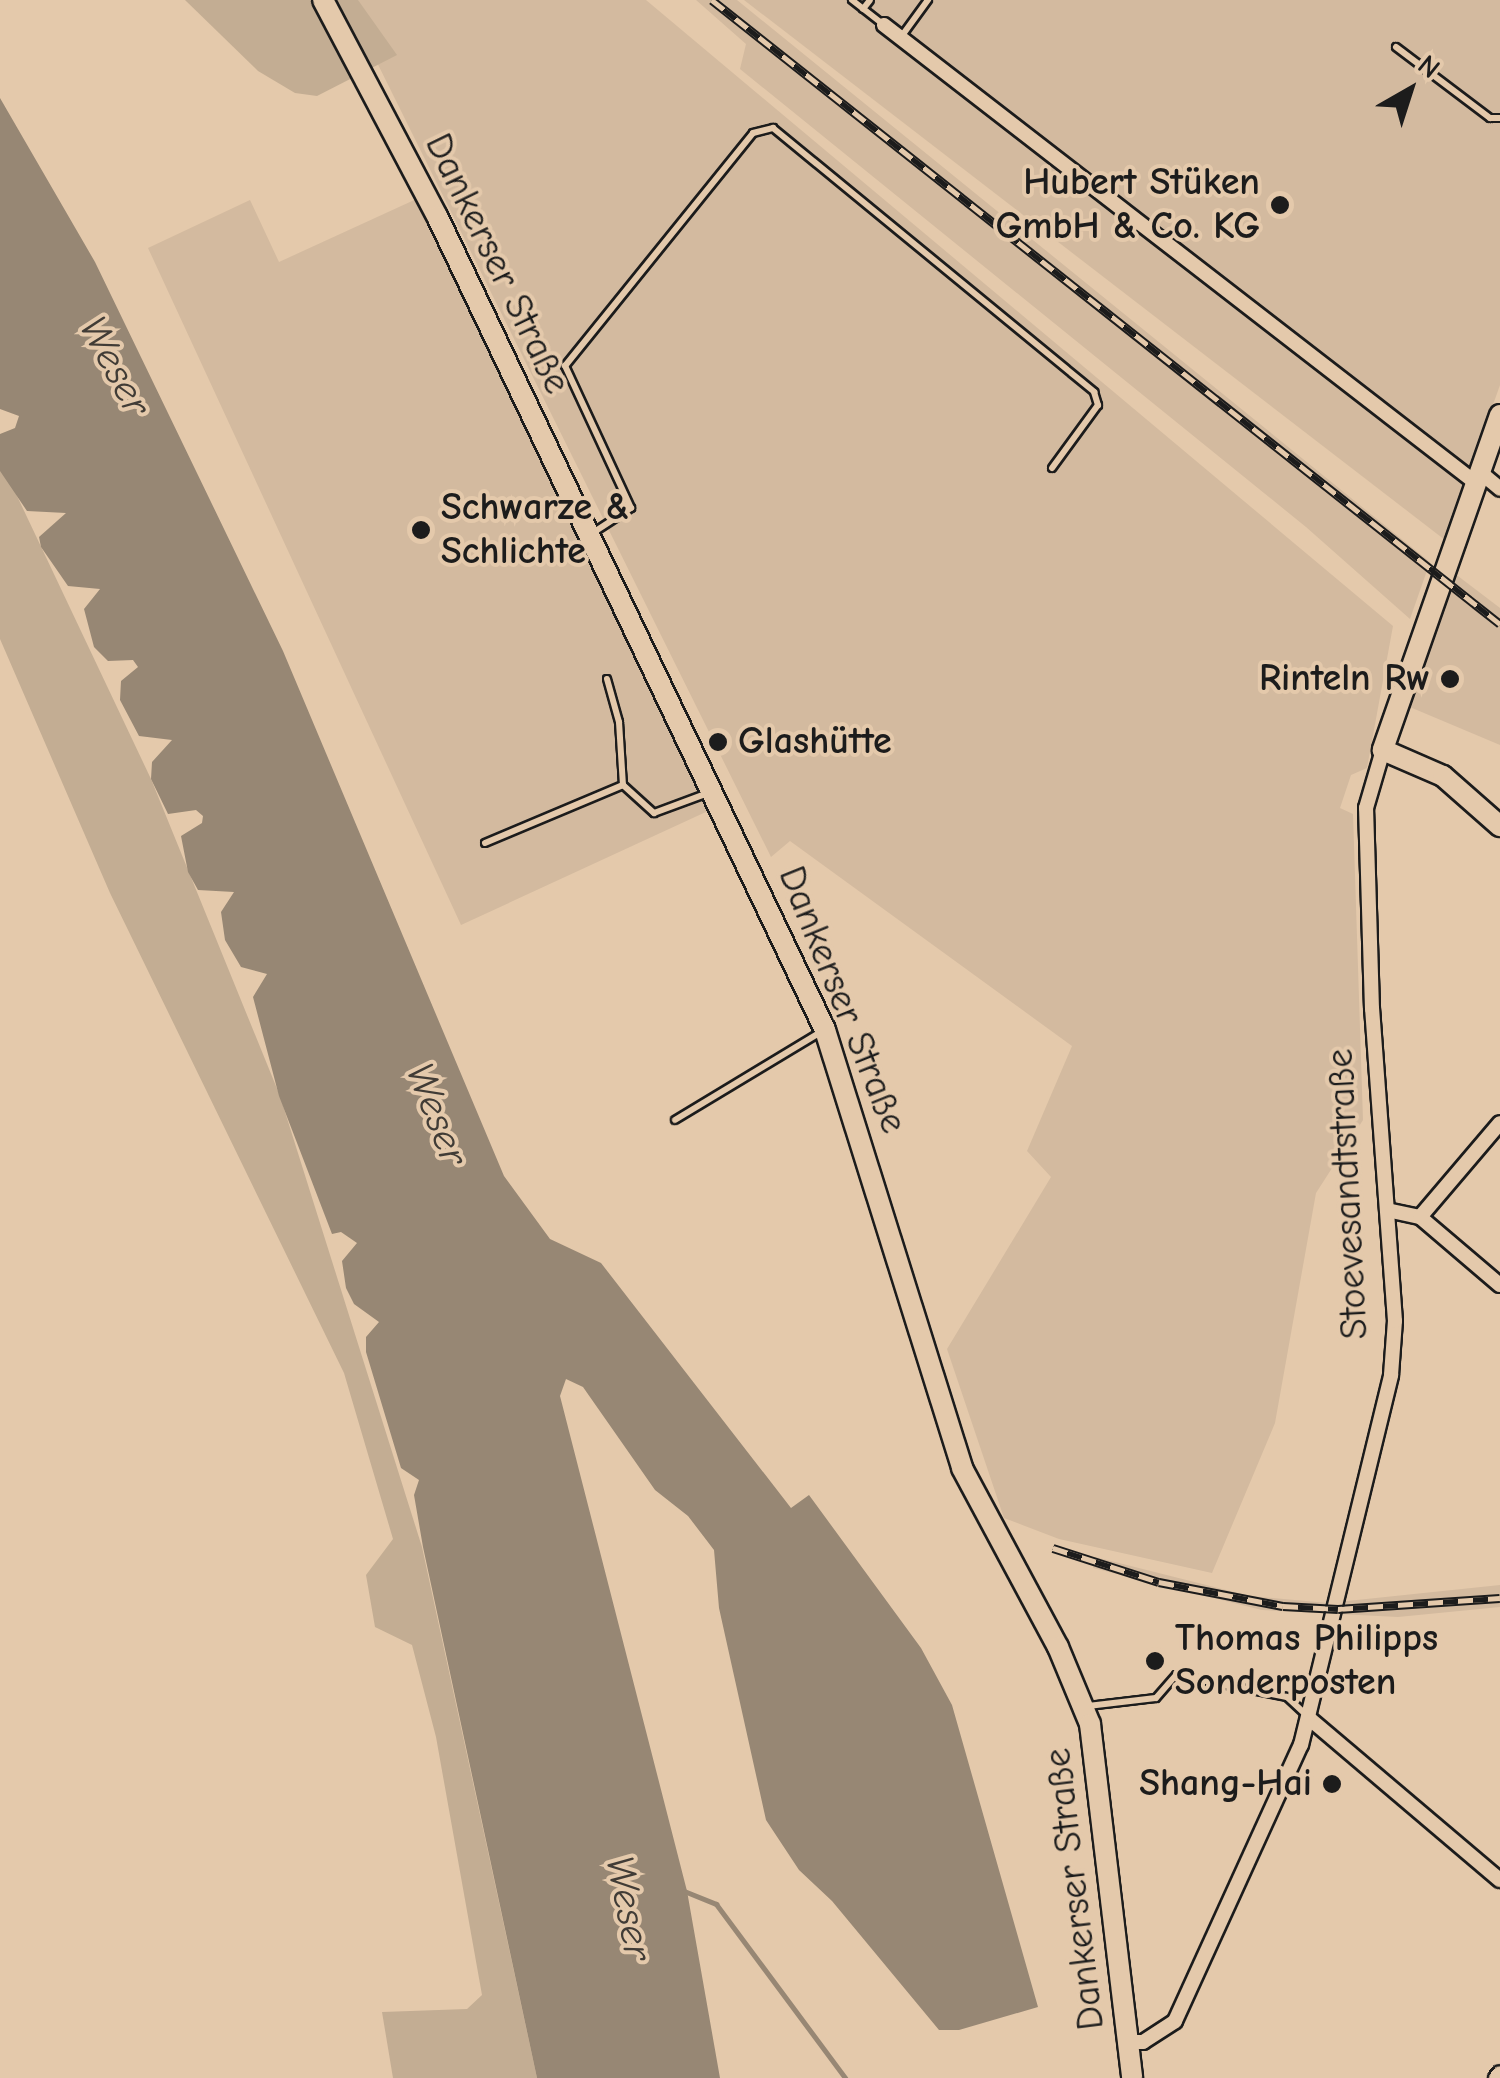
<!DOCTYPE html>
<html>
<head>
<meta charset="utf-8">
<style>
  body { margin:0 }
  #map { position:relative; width:1500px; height:2078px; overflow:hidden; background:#e4c9ab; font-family:"Comic Neue",sans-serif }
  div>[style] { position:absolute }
  .built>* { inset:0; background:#d3ba9f }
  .green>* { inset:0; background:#c3ad93 }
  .water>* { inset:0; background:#978774 }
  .stream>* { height:5px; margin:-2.5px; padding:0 2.5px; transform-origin:2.5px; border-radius:2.5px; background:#978774 }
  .roads { filter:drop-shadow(2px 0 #1c1c1c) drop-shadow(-2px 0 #1c1c1c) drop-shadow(0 2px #1c1c1c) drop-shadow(0 -2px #1c1c1c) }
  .lane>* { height:6px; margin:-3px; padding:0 3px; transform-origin:3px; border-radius:3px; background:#e4c9ab }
  .street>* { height:14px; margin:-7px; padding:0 7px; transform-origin:7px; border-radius:7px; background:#e4c9ab }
  .secondary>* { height:20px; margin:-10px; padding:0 10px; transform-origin:10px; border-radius:10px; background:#e4c9ab }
  .rail>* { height:9px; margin-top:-4.5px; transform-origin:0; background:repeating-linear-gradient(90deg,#e4c9ab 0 15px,#1c1c1c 0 30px); box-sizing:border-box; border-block:2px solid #1c1c1c }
  .dots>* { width:28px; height:28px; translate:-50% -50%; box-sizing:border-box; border:5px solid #e4c9ab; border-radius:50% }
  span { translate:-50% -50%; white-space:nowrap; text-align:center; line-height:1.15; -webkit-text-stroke:8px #e4c9ab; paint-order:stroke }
  .poi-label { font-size:38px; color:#1c1c1c; font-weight:700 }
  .right { translate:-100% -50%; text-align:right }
  .left { translate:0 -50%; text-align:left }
  .street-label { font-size:38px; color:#1c1c1c }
  .water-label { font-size:40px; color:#413c36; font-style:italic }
  .north { position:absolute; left:1360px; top:40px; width:100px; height:100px; -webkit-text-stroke:8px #e4c9ab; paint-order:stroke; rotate:39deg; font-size:28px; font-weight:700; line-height:40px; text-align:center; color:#1c1c1c }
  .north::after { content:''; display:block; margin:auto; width:35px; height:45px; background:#1c1c1c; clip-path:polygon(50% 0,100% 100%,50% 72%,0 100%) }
</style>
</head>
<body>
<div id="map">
  <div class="built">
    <div style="clip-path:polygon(346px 0,646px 0,1393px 626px,1367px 768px,1351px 775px,1340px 808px,1353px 814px,1363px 1120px,1316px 1193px,1275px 1423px,1212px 1573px,1059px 1539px,1004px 1518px,947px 1349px,1051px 1177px,1027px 1151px,1072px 1046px,790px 841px,771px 857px)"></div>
    <div style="clip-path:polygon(696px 0,737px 0,1430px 562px,1410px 619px,1306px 527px,740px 69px,746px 44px)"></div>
    <div style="clip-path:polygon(744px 0,1500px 0,1500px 385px,1445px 540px)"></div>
    <div style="clip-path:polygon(423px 196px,708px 811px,461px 925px,148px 248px,250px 200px,279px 262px)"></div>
    <div style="clip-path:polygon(1454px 573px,1500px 608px,1500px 745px,1405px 705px)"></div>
    <div style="clip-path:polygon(1095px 1557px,1250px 1596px,1328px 1603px,1500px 1585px,1500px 1607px,1398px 1617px,1262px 1610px,1093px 1568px)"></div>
  </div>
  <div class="green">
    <div style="clip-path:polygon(185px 0,358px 0,397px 55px,317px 96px,295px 93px,258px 71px)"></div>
    <div style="clip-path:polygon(0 460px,151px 779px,280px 1096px,422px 1547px,537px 2078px,393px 2078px,382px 2012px,467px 2009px,482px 1995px,436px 1737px,412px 1645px,375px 1627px,366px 1575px,393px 1539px,344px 1373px,110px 893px,0 639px)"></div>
  </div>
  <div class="water">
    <div style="clip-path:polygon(0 98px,95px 262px,283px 651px,504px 1176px,550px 1239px,601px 1263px,791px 1508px,809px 1495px,921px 1648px,952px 1705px,1038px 2007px,959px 2030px,939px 2030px,832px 1901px,799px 1870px,766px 1820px,719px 1608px,714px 1550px,688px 1516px,655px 1490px,583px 1387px,566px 1379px,560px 1396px,687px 1891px,720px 2078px,537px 2078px,423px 1547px,414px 1495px,419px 1480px,401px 1468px,366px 1352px,366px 1337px,379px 1322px,354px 1304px,346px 1288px,342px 1261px,357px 1243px,341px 1232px,332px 1234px,279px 1096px,253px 997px,267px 974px,241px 967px,225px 940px,221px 912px,234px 892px,198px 890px,188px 872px,181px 836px,202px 823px,203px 816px,196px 810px,168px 814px,151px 779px,152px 762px,172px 740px,139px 736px,120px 700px,121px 681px,138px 667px,133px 660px,108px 661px,94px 647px,84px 609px,100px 589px,68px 586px,41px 547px,39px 537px,66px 513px,27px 511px,0 471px,0 434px,15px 428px,19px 416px,0 409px)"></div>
  </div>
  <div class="stream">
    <div style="left:684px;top:1891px;width:35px;rotate:22deg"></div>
    <div style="left:716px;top:1904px;width:217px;rotate:53.4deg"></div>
  </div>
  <div class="roads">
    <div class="lane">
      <div style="left:852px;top:0;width:39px;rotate:38deg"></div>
      <div style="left:863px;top:9px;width:11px;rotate:-52deg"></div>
      <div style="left:901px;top:37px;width:46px;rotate:-53.9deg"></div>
      <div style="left:1396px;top:47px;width:118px;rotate:37.1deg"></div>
      <div style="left:1490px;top:118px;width:10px"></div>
      <div style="left:591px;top:534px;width:48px;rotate:-33deg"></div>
      <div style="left:631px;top:508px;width:157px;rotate:-114.9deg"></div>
      <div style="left:565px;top:366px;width:299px;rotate:-51.1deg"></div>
      <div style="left:753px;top:133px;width:21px;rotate:-14deg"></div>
      <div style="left:773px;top:128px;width:416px;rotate:39.4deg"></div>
      <div style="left:1094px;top:392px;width:14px;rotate:73deg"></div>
      <div style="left:1098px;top:405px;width:78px;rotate:126.1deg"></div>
      <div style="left:607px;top:679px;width:45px;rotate:74.4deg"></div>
      <div style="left:619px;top:722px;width:63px;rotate:86.4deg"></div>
      <div style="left:485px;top:843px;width:150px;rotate:-22.8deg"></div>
      <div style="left:623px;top:785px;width:42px;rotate:42.1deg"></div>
      <div style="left:654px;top:813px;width:58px;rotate:-20.3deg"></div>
      <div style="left:675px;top:1120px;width:168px;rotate:-31.1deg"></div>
      <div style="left:1088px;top:1706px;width:68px;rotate:-6.7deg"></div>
      <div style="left:1156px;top:1698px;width:30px;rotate:-49deg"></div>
      <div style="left:1176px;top:1675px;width:113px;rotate:11.2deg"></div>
      <div style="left:1287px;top:1697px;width:25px;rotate:43deg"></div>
    </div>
    <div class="street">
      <div style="left:884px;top:25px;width:748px;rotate:37.73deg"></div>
      <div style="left:1480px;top:472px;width:26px;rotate:40deg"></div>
      <div style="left:1387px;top:1210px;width:34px;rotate:12deg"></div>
      <div style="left:1420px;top:1217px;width:105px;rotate:40.4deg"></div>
      <div style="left:1420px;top:1217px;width:123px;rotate:-49.6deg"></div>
      <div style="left:1310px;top:1719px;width:249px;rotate:40.3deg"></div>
      <div style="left:1129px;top:2042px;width:14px"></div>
      <div style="left:1143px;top:2042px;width:38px;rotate:-33deg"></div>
      <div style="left:1175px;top:2021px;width:303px;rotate:-65.5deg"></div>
      <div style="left:1301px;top:1745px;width:381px;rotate:-76.3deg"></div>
      <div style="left:1391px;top:1375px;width:54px;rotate:-85.8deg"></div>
      <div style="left:1395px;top:1321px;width:313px;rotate:-94.2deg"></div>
      <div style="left:1372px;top:1009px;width:201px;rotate:-91.7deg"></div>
      <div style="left:1366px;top:808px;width:60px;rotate:-73.7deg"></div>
      <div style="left:1496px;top:2078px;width:6px;rotate:-51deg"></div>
    </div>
    <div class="secondary">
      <div style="left:323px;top:0;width:244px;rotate:62.2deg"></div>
      <div style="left:437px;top:216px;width:902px;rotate:64.51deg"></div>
      <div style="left:825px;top:1030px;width:459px;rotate:72.6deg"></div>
      <div style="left:962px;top:1468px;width:203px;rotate:61.8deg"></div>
      <div style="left:1058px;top:1647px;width:83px;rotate:67.4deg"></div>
      <div style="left:1090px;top:1724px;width:356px;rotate:83.2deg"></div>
      <div style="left:1500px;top:415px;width:355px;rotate:109.3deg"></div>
      <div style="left:1383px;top:750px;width:65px;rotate:23.4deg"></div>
      <div style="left:1443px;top:776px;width:76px;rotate:41.3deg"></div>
    </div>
  </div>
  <div class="rail">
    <div style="left:712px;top:0;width:1005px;rotate:38.37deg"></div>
    <div style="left:1053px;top:1548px;width:111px;rotate:17.8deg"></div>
    <div style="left:1159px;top:1582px;width:126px;rotate:11deg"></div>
    <div style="left:1283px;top:1606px;width:55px;rotate:3.1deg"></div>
    <div style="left:1338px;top:1609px;width:162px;rotate:-3.9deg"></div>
  </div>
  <div class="dots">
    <div style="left:1280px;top:205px;background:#1c1c1c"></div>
    <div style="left:421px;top:530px;background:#1c1c1c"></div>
    <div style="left:1450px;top:679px;background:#1c1c1c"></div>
    <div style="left:718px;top:742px;background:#1c1c1c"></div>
    <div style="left:1155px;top:1661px;background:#1c1c1c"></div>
    <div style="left:1332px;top:1784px;background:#1c1c1c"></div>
  </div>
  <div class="poi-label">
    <span class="right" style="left:1260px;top:205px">Hubert Stüken<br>GmbH &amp; Co. KG</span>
    <span class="left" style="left:441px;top:530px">Schwarze &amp;<br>Schlichte</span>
    <span class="right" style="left:1430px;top:679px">Rinteln Rw</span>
    <span class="left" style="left:738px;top:742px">Glashütte</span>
    <span class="left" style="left:1175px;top:1661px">Thomas Philipps<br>Sonderposten</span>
    <span class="right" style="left:1312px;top:1784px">Shang-Hai</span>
  </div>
  <div class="street-label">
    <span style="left:497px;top:264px;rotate:64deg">Dankerser Straße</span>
    <span style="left:842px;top:1000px;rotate:68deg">Dankerser Straße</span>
    <span style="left:1348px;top:1194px;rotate:-93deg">Stoevesandtstraße</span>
    <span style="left:1075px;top:1889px;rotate:-97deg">Dankerser Straße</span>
  </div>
  <div class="water-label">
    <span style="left:115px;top:366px;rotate:62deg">Weser</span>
    <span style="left:437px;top:1114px;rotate:69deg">Weser</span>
    <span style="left:629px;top:1908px;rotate:79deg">Weser</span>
  </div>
  <div class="north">N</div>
</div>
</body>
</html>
